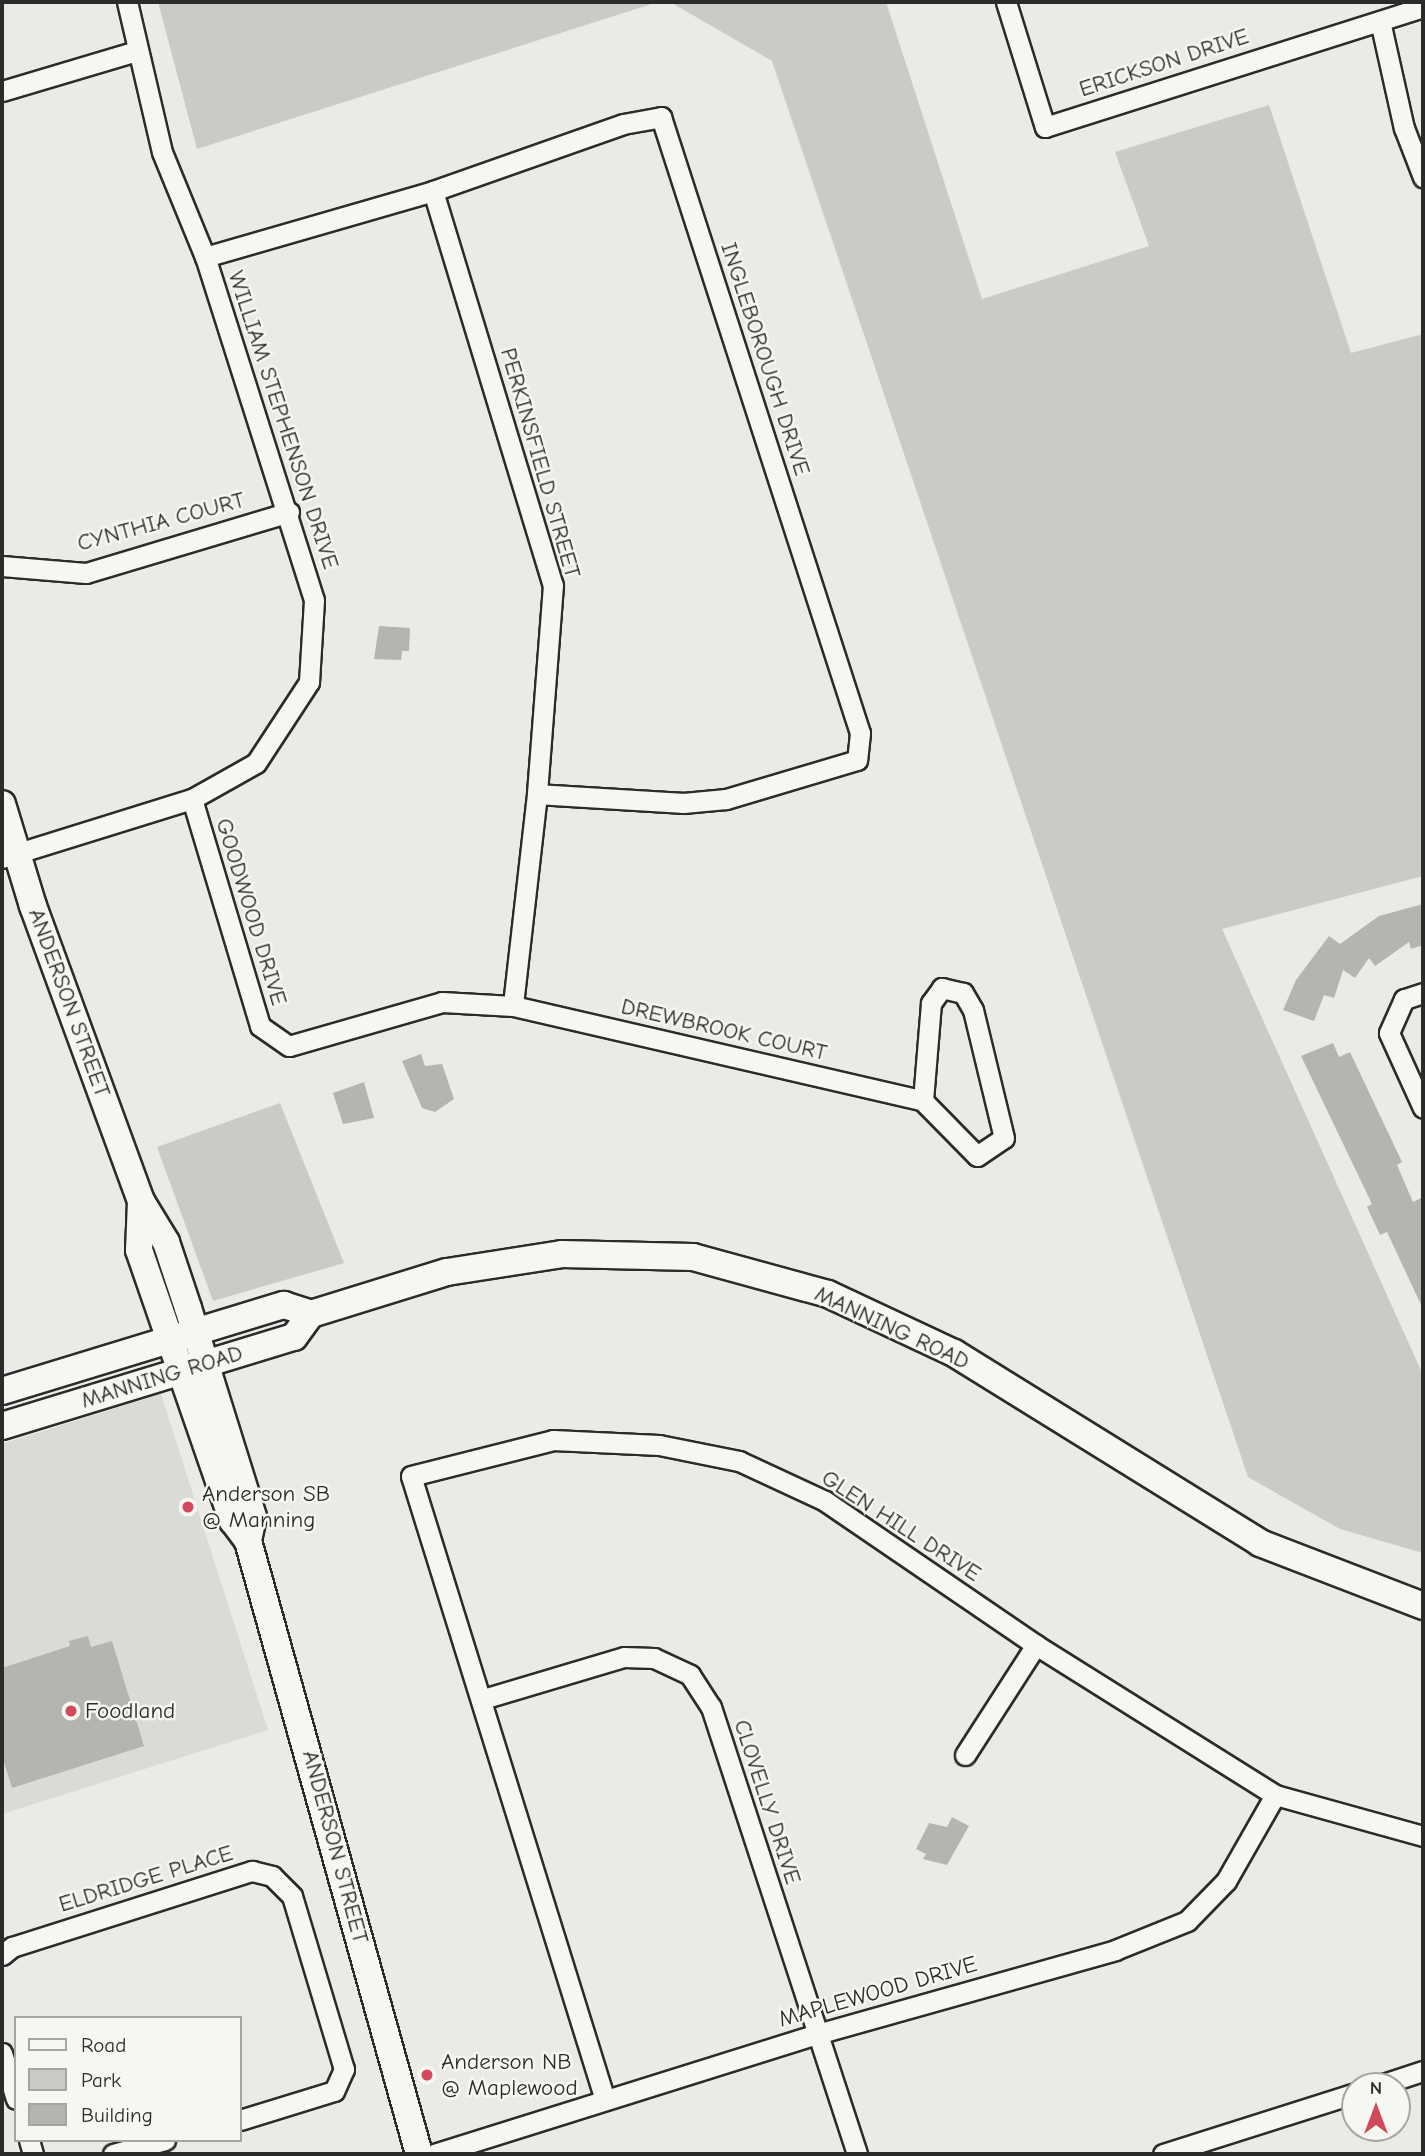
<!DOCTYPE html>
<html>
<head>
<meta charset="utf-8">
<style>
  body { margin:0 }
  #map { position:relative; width:1425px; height:2156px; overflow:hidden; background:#eaeae6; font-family:"Comic Neue",sans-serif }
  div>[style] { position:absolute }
  .built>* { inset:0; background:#dadad6 }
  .green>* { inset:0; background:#cacac7 }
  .building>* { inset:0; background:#b4b4b1 }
  .roads { filter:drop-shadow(2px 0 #2b2b2b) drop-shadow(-2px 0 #2b2b2b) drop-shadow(0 2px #2b2b2b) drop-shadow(0 -2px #2b2b2b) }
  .street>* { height:19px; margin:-9.5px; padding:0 9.5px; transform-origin:9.5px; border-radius:9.5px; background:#f6f6f2 }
  .secondary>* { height:26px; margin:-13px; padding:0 13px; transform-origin:13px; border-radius:13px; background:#f6f6f2 }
  .dots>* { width:19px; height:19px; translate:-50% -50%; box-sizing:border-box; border:4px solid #f6f6f2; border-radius:50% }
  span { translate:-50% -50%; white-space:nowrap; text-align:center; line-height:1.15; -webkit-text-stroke:5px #f6f6f2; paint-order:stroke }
  .street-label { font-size:23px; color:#2b2b2b }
  .poi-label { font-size:23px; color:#2b2b2b }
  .left { translate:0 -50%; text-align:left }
  .frame { position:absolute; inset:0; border:4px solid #2b2b2b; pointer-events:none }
  .legend { position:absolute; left:14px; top:2016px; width:228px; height:126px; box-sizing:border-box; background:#f6f6f2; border:2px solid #a5a5a2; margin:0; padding:9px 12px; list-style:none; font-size:21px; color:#2b2b2b }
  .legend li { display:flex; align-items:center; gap:14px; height:35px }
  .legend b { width:35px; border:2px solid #a5a5a2 }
  .north { position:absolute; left:1341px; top:2072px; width:70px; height:70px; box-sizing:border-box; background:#f6f6f2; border:2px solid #a5a5a2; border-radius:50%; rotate:0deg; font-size:19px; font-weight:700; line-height:28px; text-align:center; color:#2b2b2b }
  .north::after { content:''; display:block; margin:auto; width:24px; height:32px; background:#d1495b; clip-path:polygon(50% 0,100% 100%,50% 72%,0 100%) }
</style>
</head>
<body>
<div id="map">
  <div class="built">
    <div style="clip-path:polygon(161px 1394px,268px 1730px,2px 1814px,2px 1444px)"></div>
  </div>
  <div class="green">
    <div style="clip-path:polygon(158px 2px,658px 2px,197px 149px)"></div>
    <div style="clip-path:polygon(670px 2px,886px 2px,982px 299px,1149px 246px,1115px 152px,1269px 105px,1351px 353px,1423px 334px,1423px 876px,1222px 929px,1423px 1375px,1423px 1553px,1340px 1529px,1248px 1477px,772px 61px)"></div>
    <div style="clip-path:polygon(280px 1103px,344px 1263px,213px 1301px,157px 1147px)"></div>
  </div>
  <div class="building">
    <div style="clip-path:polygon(379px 626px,410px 628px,409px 651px,402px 651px,401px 660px,374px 659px)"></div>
    <div style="clip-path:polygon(1423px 904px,1423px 945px,1411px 949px,1409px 942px,1375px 966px,1369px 958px,1355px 978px,1343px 970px,1334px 998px,1324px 995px,1314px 1021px,1283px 1010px,1296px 980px,1329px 936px,1340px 944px,1379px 916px)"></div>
    <div style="clip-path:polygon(1333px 1043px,1339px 1057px,1350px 1052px,1402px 1162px,1397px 1165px,1413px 1202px,1423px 1197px,1423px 1309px,1387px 1232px,1380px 1235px,1367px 1207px,1372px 1204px,1301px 1056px)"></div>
    <div style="clip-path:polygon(421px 1054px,425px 1066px,442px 1064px,454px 1099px,435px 1112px,422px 1108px,402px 1061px)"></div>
    <div style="clip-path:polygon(364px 1082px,374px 1118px,343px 1124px,333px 1093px)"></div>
    <div style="clip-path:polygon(88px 1636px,91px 1647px,112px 1641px,144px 1746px,12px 1788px,2px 1756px,2px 1668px,70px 1646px,69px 1641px)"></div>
    <div style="clip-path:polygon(952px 1817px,969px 1826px,947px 1865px,923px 1859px,926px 1854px,916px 1849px,929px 1823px,947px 1827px)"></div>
  </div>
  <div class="roads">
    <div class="street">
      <div style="left:1006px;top:2px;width:131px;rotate:72.7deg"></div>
      <div style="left:1045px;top:127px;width:397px;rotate:-17.6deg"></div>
      <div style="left:1380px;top:21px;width:110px;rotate:77.4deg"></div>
      <div style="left:1404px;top:128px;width:53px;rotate:68.8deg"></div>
      <div style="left:2px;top:91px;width:140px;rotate:-16.6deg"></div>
      <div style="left:433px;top:191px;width:412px;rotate:73.1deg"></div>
      <div style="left:553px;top:585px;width:210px;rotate:94.4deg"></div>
      <div style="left:537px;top:794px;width:213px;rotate:96.5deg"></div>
      <div style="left:205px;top:257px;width:237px;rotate:-16.1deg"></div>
      <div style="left:433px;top:191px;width:201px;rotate:-19.4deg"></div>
      <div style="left:623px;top:124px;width:39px;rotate:-10deg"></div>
      <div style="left:661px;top:117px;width:647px;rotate:72.1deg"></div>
      <div style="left:860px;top:733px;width:27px;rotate:96deg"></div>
      <div style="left:857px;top:760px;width:137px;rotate:163.4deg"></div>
      <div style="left:726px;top:799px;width:43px;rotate:174.7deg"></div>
      <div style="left:683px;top:803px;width:146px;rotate:-176.5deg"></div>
      <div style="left:2px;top:566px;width:84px;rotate:4.8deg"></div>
      <div style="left:86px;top:573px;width:212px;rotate:-16.7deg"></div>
      <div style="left:192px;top:799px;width:237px;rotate:73.3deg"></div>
      <div style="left:260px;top:1026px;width:35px;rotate:35deg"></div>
      <div style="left:289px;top:1046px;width:159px;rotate:-16deg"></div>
      <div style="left:442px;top:1002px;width:71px;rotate:3.2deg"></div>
      <div style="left:513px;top:1006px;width:421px;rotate:13deg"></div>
      <div style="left:923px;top:1101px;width:77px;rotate:45.5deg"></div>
      <div style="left:977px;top:1156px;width:32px;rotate:-34deg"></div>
      <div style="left:1004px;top:1138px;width:132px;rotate:-103.6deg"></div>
      <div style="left:973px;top:1010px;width:20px;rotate:-120deg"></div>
      <div style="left:963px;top:993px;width:22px;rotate:-167deg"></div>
      <div style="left:942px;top:988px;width:19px;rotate:126deg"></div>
      <div style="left:931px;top:1003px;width:98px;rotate:94.7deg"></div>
      <div style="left:2px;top:858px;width:199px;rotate:-17.3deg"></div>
      <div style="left:192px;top:799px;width:73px;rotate:-29.4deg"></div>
      <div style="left:256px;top:763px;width:97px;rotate:-56.8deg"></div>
      <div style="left:309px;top:682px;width:82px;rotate:-86.5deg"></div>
      <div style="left:314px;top:600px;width:360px;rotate:-107.6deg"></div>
      <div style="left:205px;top:257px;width:113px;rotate:-112.3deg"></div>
      <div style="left:162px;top:152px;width:154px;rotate:-103.1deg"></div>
      <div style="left:1423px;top:993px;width:20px;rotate:162deg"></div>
      <div style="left:1404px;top:999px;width:37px;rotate:114deg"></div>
      <div style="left:1389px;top:1033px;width:82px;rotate:65.6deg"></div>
      <div style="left:483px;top:1699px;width:147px;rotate:-16.6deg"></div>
      <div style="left:624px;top:1657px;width:30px;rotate:2deg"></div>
      <div style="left:654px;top:1658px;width:40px;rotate:25deg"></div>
      <div style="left:690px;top:1675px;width:38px;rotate:57deg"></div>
      <div style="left:711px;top:1707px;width:470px;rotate:71.9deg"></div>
      <div style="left:965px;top:1755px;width:131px;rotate:-57.2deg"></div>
      <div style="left:2px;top:1955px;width:13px;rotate:-39deg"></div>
      <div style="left:12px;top:1947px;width:252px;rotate:-17.6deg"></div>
      <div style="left:252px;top:1871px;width:21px;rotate:14deg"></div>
      <div style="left:272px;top:1876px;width:28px;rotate:45deg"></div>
      <div style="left:292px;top:1896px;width:181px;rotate:73.3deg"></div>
      <div style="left:344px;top:2069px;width:24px;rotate:114deg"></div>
      <div style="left:334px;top:2091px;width:98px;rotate:162.9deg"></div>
      <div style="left:2px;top:2053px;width:48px;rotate:73.1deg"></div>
      <div style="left:1377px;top:2086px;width:48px;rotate:-18.1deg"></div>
      <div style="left:605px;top:2100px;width:653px;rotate:-107.27deg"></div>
      <div style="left:411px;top:1476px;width:146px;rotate:-14.2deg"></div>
      <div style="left:553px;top:1440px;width:106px;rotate:2.7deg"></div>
      <div style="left:659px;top:1445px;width:82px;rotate:11.3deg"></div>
      <div style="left:739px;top:1461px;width:95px;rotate:24.9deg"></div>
      <div style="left:825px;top:1501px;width:255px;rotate:34.3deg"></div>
      <div style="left:1036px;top:1645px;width:282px;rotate:32.1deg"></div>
      <div style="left:1275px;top:1795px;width:154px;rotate:15.5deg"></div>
      <div style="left:29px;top:2140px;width:15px;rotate:74deg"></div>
      <div style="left:113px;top:2154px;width:54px;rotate:-15.1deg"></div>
      <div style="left:434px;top:2154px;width:401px;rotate:-17.4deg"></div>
      <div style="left:817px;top:2034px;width:310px;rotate:-15.7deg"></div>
      <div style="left:1115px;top:1950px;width:78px;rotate:-21.9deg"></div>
      <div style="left:1187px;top:1921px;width:56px;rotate:-45.7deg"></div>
      <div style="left:1226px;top:1881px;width:99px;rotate:-60.3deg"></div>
      <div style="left:1163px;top:2154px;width:201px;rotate:-17.6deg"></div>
    </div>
    <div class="secondary">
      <div style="left:2px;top:804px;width:107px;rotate:73.1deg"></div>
      <div style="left:33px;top:906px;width:314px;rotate:69.9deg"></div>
      <div style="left:141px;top:1201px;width:48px;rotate:58.6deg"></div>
      <div style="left:166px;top:1242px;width:70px;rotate:71.6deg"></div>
      <div style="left:188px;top:1308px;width:219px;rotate:72.7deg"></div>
      <div style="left:253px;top:1517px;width:25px;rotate:102deg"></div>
      <div style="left:141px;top:1201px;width:49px;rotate:92.3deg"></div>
      <div style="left:139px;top:1250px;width:287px;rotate:70.9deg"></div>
      <div style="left:233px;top:1521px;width:25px;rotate:53deg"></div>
      <div style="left:248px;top:1541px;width:636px;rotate:74.41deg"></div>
      <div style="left:2px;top:1391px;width:295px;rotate:-17deg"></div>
      <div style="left:284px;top:1305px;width:28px;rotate:18deg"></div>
      <div style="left:311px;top:1314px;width:142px;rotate:-17.2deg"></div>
      <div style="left:447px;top:1272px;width:116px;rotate:-8.9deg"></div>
      <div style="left:562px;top:1254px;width:131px;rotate:1.3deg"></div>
      <div style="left:693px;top:1257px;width:140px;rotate:15.3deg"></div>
      <div style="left:828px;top:1294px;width:139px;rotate:25.1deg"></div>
      <div style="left:954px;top:1353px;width:360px;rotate:31.8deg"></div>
      <div style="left:1260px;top:1543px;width:175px;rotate:21.1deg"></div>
      <div style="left:2px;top:1426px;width:305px;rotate:-17deg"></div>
      <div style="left:294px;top:1337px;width:29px;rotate:-54deg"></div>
    </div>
  </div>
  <div class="dots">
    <div style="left:188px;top:1507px;background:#d1495b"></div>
    <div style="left:71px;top:1711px;background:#d1495b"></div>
    <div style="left:427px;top:2075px;background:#d1495b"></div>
  </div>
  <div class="street-label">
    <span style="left:1164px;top:63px;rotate:-18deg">ERICKSON DRIVE</span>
    <span style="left:765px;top:359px;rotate:72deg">INGLEBOROUGH DRIVE</span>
    <span style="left:283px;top:420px;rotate:72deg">WILLIAM STEPHENSON DRIVE</span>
    <span style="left:540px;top:463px;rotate:74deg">PERKINSFIELD STREET</span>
    <span style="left:161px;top:522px;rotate:-15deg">CYNTHIA COURT</span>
    <span style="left:251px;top:912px;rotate:73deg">GOODWOOD DRIVE</span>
    <span style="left:69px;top:1003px;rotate:70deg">ANDERSON STREET</span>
    <span style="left:724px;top:1030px;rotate:13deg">DREWBROOK COURT</span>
    <span style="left:892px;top:1328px;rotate:25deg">MANNING ROAD</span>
    <span style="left:162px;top:1377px;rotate:-17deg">MANNING ROAD</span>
    <span style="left:901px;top:1526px;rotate:33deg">GLEN HILL DRIVE</span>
    <span style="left:767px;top:1802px;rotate:72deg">CLOVELLY DRIVE</span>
    <span style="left:335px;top:1847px;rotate:75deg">ANDERSON STREET</span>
    <span style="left:146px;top:1879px;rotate:-17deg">ELDRIDGE PLACE</span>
    <span style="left:878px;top:1992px;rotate:-16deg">MAPLEWOOD DRIVE</span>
  </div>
  <div class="poi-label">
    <span class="left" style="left:202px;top:1507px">Anderson SB<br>@ Manning</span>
    <span class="left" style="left:85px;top:1711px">Foodland</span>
    <span class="left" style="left:441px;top:2075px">Anderson NB<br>@ Maplewood</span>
  </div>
  <div class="frame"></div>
  <ul class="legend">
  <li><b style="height:9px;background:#f6f6f2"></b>Road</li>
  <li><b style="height:19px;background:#cacac7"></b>Park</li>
  <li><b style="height:19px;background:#b4b4b1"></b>Building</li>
  </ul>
  <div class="north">N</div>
</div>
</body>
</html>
